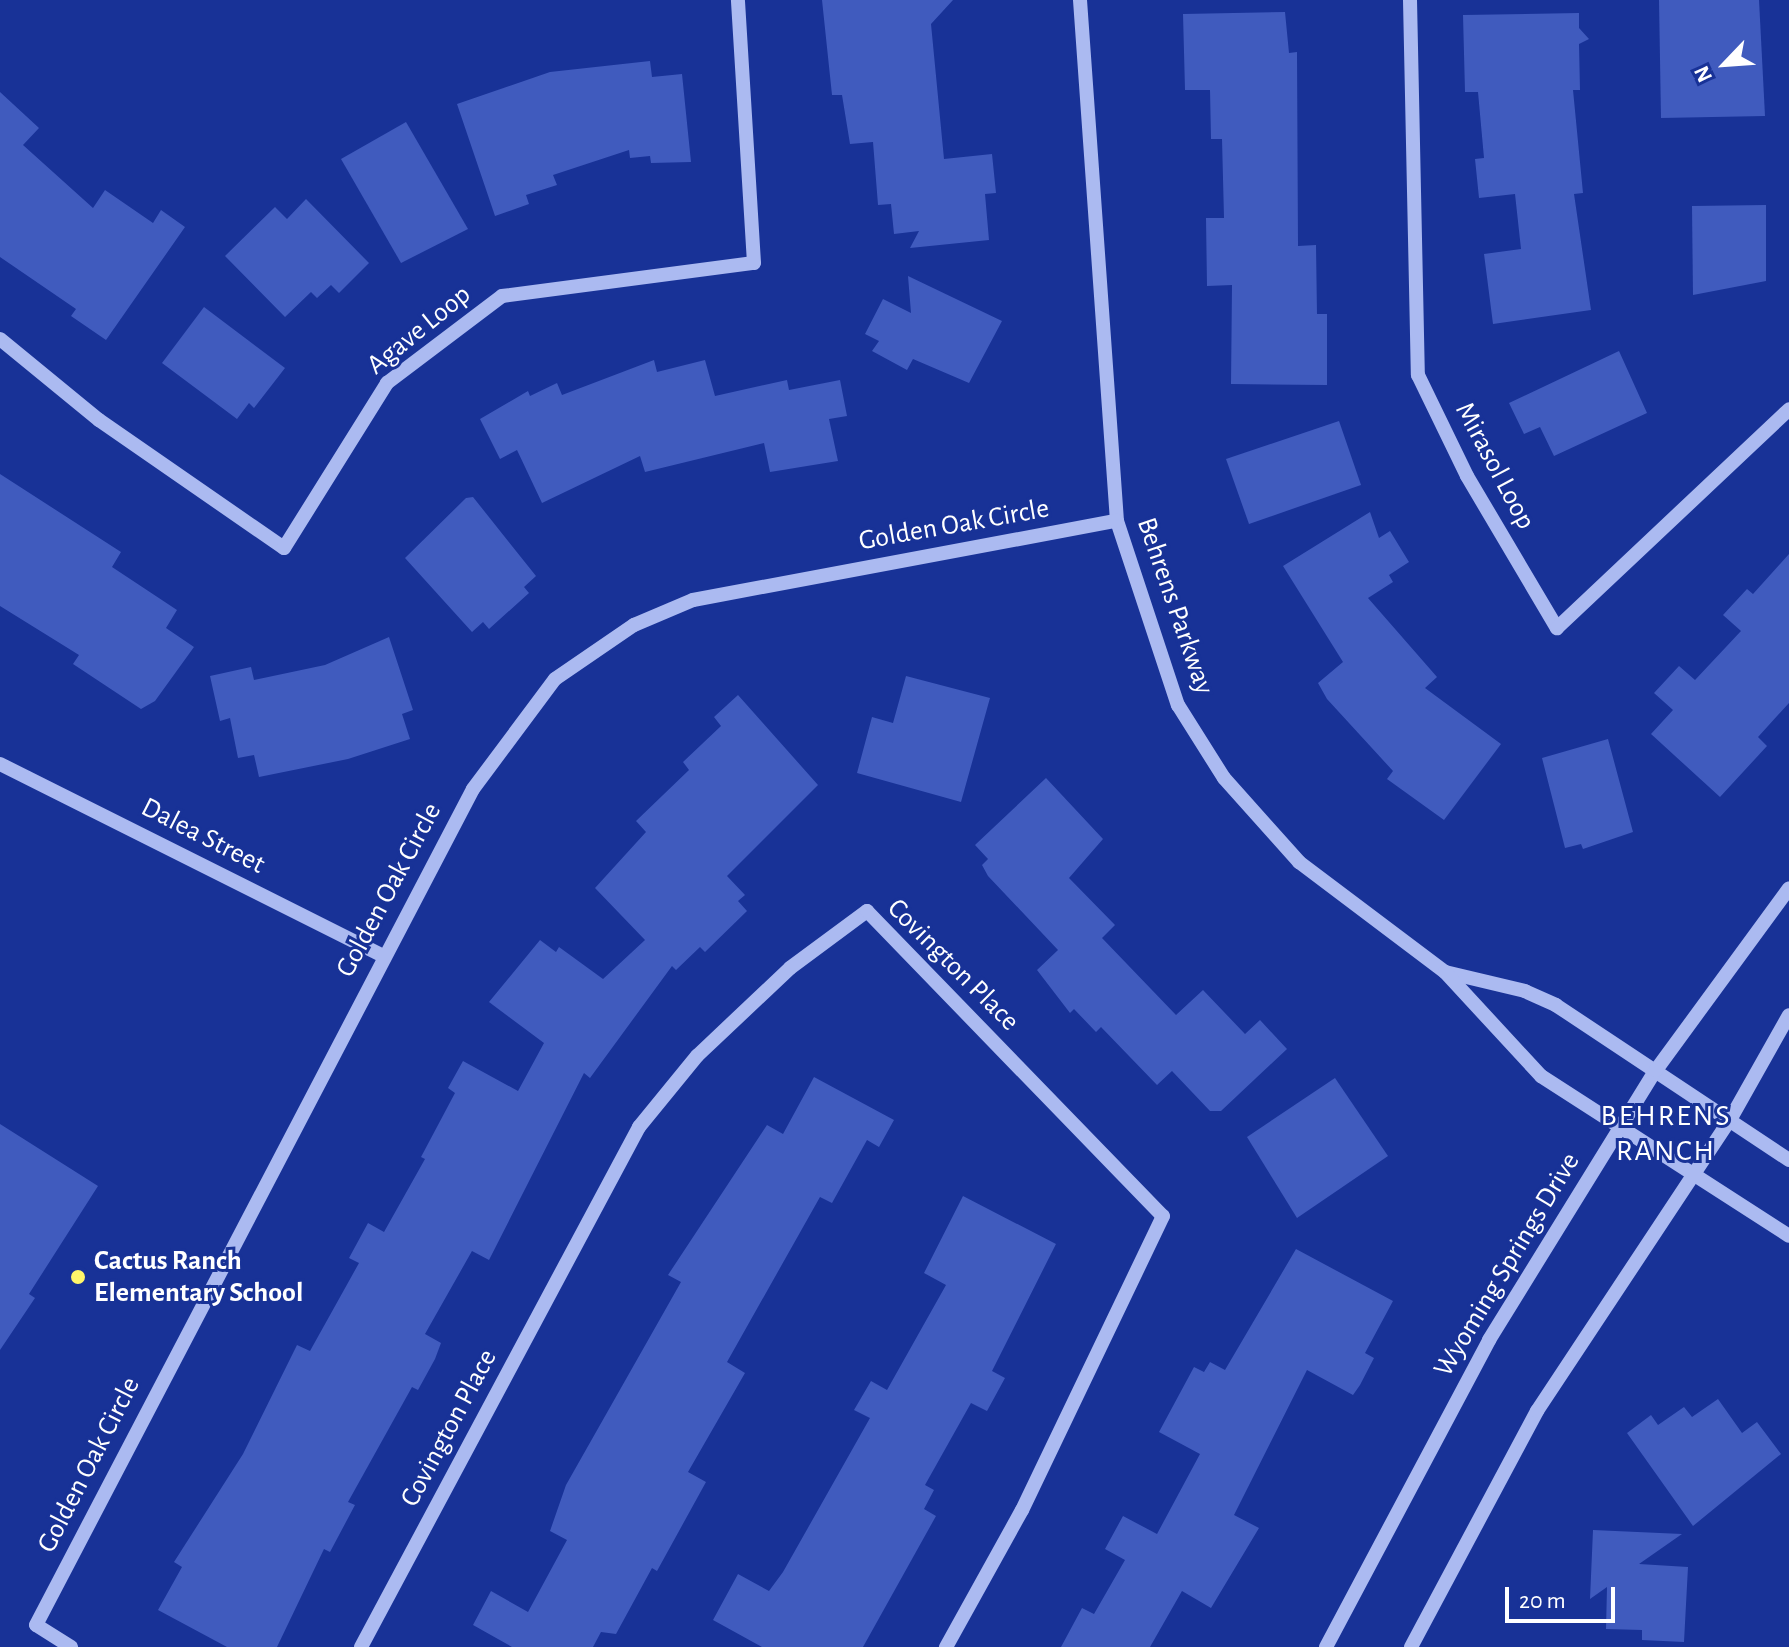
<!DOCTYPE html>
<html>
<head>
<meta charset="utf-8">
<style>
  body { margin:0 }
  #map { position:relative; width:1789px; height:1647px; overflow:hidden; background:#183297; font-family:"Alegreya Sans",sans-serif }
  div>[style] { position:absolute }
  .building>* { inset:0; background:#405bbe }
  .minor>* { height:14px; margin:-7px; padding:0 7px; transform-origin:7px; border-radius:7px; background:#abbaf1 }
  .dots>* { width:22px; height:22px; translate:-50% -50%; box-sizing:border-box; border:4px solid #183297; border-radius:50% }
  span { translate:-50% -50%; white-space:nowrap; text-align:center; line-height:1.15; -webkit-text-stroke:6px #183297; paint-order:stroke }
  .street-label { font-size:28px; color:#fff }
  .poi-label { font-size:28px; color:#fff; font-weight:700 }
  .left { translate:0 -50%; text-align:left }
  .neighbourhood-label { font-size:30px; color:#fff; letter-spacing:2px }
  .north { position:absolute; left:1685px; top:24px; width:80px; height:80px; -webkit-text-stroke:6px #183297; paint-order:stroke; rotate:245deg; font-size:22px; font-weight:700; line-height:32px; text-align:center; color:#fff }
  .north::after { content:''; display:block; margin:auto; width:28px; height:36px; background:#fff; clip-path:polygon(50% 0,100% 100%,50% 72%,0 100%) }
  .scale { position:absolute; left:1505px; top:1587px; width:110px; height:36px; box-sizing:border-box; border:4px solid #fff; border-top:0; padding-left:10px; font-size:24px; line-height:28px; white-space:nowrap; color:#fff; -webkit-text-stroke:6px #183297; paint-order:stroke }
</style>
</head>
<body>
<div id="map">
  <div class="building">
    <div style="clip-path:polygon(822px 0,953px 0,931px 24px,944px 159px,992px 154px,996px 193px,985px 194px,989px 240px,910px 248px,919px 231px,894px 234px,891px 204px,878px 205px,873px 142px,850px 144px,842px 95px,832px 95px)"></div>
    <div style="clip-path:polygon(1659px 0,1759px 0,1765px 116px,1661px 118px)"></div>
    <div style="clip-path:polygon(1285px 12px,1289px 53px,1297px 52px,1298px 246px,1316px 245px,1317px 314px,1327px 314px,1327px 385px,1231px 384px,1232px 285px,1207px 286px,1206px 218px,1224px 218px,1222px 139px,1211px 139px,1210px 90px,1185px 90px,1183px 14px)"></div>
    <div style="clip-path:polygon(1579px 13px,1579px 28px,1589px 39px,1579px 44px,1580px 90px,1573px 90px,1583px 193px,1574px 194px,1591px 310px,1493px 324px,1484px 254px,1521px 249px,1515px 194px,1479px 198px,1475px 159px,1484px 158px,1478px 92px,1465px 92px,1463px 15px)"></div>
    <div style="clip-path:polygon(650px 61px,652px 77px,682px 74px,691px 162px,651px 163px,650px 156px,630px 158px,629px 150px,553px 175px,557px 185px,526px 195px,529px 204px,495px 216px,457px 104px,550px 72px)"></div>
    <div style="clip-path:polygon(0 92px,39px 128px,23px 145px,93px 208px,105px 190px,153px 223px,161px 210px,185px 227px,106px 340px,71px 316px,76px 309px,0 257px)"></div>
    <div style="clip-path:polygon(406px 122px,468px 229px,401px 263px,341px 159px)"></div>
    <div style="clip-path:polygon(306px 199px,369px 263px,339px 293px,331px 285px,317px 298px,311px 292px,285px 317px,225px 256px,275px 207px,287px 219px)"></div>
    <div style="clip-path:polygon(1766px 205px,1766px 281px,1693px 295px,1692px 206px)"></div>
    <div style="clip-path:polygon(908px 276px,1002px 321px,969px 383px,913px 359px,907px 370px,872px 351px,879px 341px,865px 334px,883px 299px,911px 313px)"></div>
    <div style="clip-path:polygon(204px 307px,285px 368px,254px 408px,249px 403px,237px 419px,162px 363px)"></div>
    <div style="clip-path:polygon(1619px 351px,1647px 413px,1554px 456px,1540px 427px,1524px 434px,1509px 403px)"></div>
    <div style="clip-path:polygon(654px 360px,657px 372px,705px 360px,715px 396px,787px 380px,789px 390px,840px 380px,847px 416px,829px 419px,838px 461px,770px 472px,764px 443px,645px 472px,640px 456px,542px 503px,517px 450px,500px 459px,480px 419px,528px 391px,530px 396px,557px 383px,562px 395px)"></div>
    <div style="clip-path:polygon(1339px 421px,1361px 485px,1249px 524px,1226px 459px)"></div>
    <div style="clip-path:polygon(0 474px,121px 552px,112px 567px,177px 610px,166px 628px,194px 647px,155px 701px,141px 709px,73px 664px,79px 655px,0 606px)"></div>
    <div style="clip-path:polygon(473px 497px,536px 576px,524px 587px,529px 593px,489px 629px,483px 622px,472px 632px,405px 558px,466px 498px)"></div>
    <div style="clip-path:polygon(1370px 512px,1379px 538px,1390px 531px,1409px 562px,1389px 575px,1393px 582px,1368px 598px,1437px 677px,1425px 688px,1501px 744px,1444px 820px,1387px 779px,1393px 771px,1327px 699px,1318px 683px,1343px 662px,1283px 566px)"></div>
    <div style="clip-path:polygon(1789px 554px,1789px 703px,1758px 737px,1767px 746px,1720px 797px,1651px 734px,1673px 710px,1654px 693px,1679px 666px,1695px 680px,1741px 631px,1723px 615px,1747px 589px,1753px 594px)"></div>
    <div style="clip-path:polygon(389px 637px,413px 710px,402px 714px,410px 739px,348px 759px,259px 777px,254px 755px,238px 758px,230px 718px,220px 721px,210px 676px,251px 667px,254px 680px,325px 665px)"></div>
    <div style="clip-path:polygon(906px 676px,990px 698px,961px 802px,857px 773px,872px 717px,893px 723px)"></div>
    <div style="clip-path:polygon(738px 695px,818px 785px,727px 876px,745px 895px,738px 901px,747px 911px,705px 952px,700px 947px,676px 970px,672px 966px,590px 1078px,584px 1073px,489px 1260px,472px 1251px,425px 1334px,441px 1343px,435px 1359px,418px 1390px,412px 1387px,348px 1502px,355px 1505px,330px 1552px,324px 1549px,277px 1647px,227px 1647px,158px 1610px,182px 1567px,174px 1562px,243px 1454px,297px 1345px,310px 1351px,359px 1263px,349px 1258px,368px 1223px,384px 1232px,425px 1159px,421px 1157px,455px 1093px,448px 1088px,463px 1061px,518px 1091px,544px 1043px,489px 1002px,540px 940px,556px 952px,559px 947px,603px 979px,645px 940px,595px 888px,646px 832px,636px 821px,689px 770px,683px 762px,721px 726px,714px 717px)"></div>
    <div style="clip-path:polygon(1608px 739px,1633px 832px,1583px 849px,1581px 844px,1565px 848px,1542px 758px)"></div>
    <div style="clip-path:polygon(1046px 778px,1103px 839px,1069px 878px,1115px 925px,1102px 938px,1176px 1015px,1203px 990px,1245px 1034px,1260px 1020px,1287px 1049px,1221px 1111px,1210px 1111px,1172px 1071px,1157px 1085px,1101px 1027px,1096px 1032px,1074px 1009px,1070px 1013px,1037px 970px,1058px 950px,988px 876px,982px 865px,988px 859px,975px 845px)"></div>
    <div style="clip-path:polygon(814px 1077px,894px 1120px,879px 1147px,867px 1140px,832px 1203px,820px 1197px,727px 1362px,745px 1373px,688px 1472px,706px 1482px,657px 1571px,652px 1568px,616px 1634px,601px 1632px,593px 1647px,512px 1647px,473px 1625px,491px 1591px,528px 1612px,567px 1540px,550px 1531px,566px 1485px,681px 1282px,668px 1275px,767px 1125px,783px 1134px)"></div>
    <div style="clip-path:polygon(1335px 1078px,1388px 1156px,1297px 1218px,1247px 1137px)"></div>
    <div style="clip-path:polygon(0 1124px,98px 1186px,29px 1294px,35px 1298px,0 1350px)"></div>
    <div style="clip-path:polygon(963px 1196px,1056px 1244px,992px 1371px,1005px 1378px,987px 1411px,971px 1403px,925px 1485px,934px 1490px,924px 1509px,936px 1516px,863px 1647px,762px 1647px,713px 1620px,738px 1574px,769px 1591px,783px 1572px,870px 1418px,854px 1410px,871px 1381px,887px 1390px,946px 1285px,924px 1273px)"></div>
    <div style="clip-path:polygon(1296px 1249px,1393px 1301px,1365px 1353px,1374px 1358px,1360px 1385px,1353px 1395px,1307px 1370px,1234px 1515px,1259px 1528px,1211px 1608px,1182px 1591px,1150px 1647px,1061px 1647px,1082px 1608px,1094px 1614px,1125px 1560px,1105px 1549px,1123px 1516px,1157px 1534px,1200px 1454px,1159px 1432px,1194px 1367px,1204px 1372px,1210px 1362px,1225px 1370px)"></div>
    <div style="clip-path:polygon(1718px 1399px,1742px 1433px,1757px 1422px,1781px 1454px,1693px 1526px,1627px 1433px,1651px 1415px,1658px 1425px,1684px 1407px,1692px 1417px)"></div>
    <div style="clip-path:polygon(1593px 1530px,1682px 1534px,1639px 1564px,1688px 1567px,1684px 1642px,1642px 1640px,1642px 1630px,1606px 1629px,1607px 1587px,1590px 1599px)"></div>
  </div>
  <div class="minor">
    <div style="left:1080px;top:0;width:522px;rotate:85.94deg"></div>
    <div style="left:1117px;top:521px;width:194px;rotate:71.7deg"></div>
    <div style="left:1178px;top:705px;width:86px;rotate:57.8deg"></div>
    <div style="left:1224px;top:778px;width:113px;rotate:48.2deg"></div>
    <div style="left:1299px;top:862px;width:183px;rotate:37deg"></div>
    <div style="left:1410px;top:0;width:375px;rotate:88.8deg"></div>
    <div style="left:1418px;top:375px;width:112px;rotate:64.1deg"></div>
    <div style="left:1467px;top:476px;width:177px;rotate:59.4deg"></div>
    <div style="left:1557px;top:628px;width:319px;rotate:-43.3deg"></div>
    <div style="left:0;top:339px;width:128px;rotate:39.3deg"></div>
    <div style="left:99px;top:420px;width:225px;rotate:34.7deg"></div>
    <div style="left:284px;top:548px;width:195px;rotate:-58deg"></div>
    <div style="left:387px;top:383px;width:144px;rotate:-37.1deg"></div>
    <div style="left:502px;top:296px;width:254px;rotate:-7.5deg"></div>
    <div style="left:754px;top:263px;width:263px;rotate:-93.5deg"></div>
    <div style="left:0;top:764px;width:427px;rotate:26.6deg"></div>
    <div style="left:1789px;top:1160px;width:280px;rotate:-146.4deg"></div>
    <div style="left:1556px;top:1005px;width:34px;rotate:-156deg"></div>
    <div style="left:1525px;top:991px;width:82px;rotate:-166.6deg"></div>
    <div style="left:1445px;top:972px;width:142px;rotate:47.3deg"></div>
    <div style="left:1541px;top:1076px;width:295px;rotate:32.8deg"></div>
    <div style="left:71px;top:1647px;width:41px;rotate:-147.8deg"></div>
    <div style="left:36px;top:1625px;width:943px;rotate:-62.4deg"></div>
    <div style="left:473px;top:789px;width:137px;rotate:-53.3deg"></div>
    <div style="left:555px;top:679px;width:96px;rotate:-34.4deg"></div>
    <div style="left:634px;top:625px;width:64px;rotate:-23deg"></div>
    <div style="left:693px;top:600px;width:431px;rotate:-10.6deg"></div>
    <div style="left:361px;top:1647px;width:590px;rotate:-61.87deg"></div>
    <div style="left:639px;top:1127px;width:92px;rotate:-50.8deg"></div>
    <div style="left:697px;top:1056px;width:128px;rotate:-43.4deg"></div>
    <div style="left:790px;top:968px;width:96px;rotate:-36.5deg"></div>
    <div style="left:867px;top:911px;width:425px;rotate:45.9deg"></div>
    <div style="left:1163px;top:1216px;width:326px;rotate:115.6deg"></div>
    <div style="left:1022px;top:1510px;width:157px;rotate:119deg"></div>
    <div style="left:1326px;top:1647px;width:348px;rotate:-62deg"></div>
    <div style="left:1489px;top:1340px;width:317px;rotate:-58.3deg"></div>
    <div style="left:1656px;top:1070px;width:225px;rotate:-53.8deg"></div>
    <div style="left:1411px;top:1647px;width:268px;rotate:-61.9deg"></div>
    <div style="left:1537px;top:1411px;width:351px;rotate:-56.5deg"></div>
    <div style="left:1731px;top:1118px;width:118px;rotate:-60.6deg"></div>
  </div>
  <div class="dots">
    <div style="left:78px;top:1277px;background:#fff66a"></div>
  </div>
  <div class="street-label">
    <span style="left:419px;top:330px;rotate:-39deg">Agave Loop</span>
    <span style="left:1495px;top:466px;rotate:62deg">Mirasol Loop</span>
    <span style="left:954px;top:525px;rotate:-10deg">Golden Oak Circle</span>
    <span style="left:1175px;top:606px;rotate:71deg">Behrens Parkway</span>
    <span style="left:203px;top:836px;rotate:27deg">Dalea Street</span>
    <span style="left:389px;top:890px;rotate:-62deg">Golden Oak Circle</span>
    <span style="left:953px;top:965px;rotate:45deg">Covington Place</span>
    <span style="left:1507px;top:1265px;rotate:-59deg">Wyoming Springs Drive</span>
    <span style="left:449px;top:1428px;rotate:-62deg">Covington Place</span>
    <span style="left:89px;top:1465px;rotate:-63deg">Golden Oak Circle</span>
  </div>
  <div class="poi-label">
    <span class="left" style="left:94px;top:1277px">Cactus Ranch<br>Elementary School</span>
  </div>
  <div class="neighbourhood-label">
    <span style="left:1666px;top:1133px">BEHRENS<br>RANCH</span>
  </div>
  <div class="north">N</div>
  <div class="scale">20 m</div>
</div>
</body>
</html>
